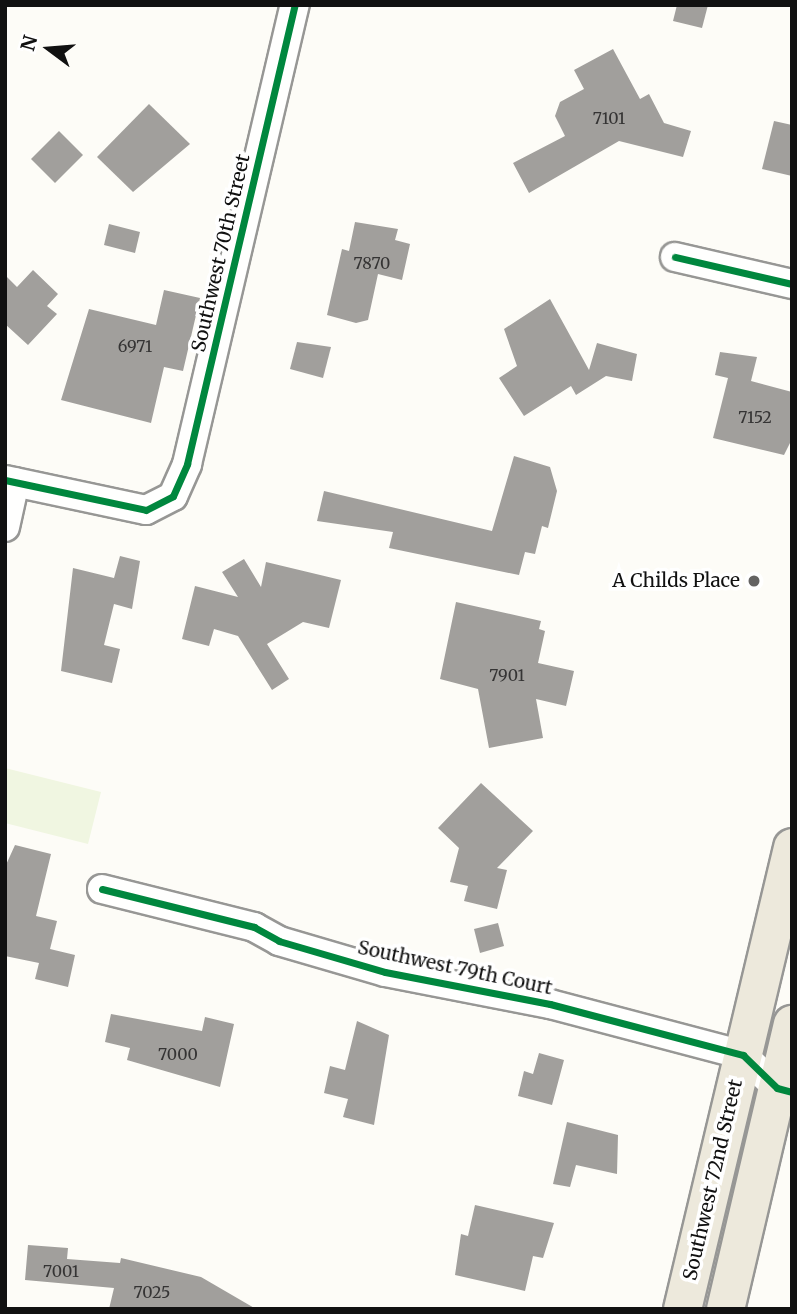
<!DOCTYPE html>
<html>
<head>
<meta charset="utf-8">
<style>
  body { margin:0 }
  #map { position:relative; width:797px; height:1314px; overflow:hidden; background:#fdfcf7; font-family:Merriweather,serif }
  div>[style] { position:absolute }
  .pitch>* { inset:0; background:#f0f6e1 }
  .building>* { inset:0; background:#a19f9c }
  .roads { filter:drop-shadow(2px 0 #979795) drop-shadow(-2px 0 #979795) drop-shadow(0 2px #979795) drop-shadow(0 -2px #979795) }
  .minor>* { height:28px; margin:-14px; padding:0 14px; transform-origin:14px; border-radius:14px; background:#fffffe }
  .major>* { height:37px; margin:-18.5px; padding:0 18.5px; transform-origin:18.5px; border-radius:18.5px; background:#ede9dc }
  .cycleway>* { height:7px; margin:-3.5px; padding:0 3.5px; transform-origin:3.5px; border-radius:3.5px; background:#00873e }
  .dots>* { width:19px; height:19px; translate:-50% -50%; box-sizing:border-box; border:4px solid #fff; border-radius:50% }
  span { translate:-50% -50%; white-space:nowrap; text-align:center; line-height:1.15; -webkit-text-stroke:7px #fff; paint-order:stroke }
  .number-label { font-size:16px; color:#353434 }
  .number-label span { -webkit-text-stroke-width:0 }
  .street-label { font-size:19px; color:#111 }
  .poi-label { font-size:19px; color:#111 }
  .right { translate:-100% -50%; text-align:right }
  .frame { position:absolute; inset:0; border:7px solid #111; pointer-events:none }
  .north { position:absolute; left:14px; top:14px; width:70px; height:70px; -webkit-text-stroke:5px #fff; paint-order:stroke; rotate:286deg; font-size:19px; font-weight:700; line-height:28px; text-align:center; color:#111 }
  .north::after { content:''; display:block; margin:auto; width:24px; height:32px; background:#111; clip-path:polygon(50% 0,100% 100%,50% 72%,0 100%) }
</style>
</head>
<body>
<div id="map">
  <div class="pitch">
    <div style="clip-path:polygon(5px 768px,101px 792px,88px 844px,5px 823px)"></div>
  </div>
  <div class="building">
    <div style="clip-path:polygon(677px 5px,708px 5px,702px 28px,673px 21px)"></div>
    <div style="clip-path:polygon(613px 49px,640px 99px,649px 94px,664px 123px,691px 131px,683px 157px,619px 141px,529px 193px,513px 163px,565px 136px,555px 116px,560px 102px,584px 89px,574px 70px)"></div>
    <div style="clip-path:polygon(149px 104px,190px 144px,133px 192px,97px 157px)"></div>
    <div style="clip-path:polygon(774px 121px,792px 125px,792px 176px,762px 169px)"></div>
    <div style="clip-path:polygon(59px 131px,83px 155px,55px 183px,31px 159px)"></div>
    <div style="clip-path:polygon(355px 222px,398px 229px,395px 240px,410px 244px,402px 280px,378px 274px,368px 320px,356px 323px,327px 315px,342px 249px,349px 251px)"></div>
    <div style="clip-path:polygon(109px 224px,140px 232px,135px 253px,104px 245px)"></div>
    <div style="clip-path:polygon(33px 270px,58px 294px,47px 306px,57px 314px,28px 345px,5px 324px,5px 275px,17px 287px)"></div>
    <div style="clip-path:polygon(164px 290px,200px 298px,183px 371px,164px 367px,151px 423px,61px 400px,89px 309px,156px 325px)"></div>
    <div style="clip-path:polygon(550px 299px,589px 370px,597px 343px,637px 354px,632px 381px,606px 376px,576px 395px,571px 386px,524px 416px,499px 378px,517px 366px,504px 329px)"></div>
    <div style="clip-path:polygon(297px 342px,331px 347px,323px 378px,290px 369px)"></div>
    <div style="clip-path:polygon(720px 352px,757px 357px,751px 381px,792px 392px,792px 439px,784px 455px,713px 438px,728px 378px,715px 375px)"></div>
    <div style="clip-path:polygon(514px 456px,550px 467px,557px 491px,548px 528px,542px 526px,535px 554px,525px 552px,519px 575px,389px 548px,393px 532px,317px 521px,324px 491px,492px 531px)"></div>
    <div style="clip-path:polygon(120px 556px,140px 561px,132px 609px,114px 604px,104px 645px,120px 649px,112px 683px,61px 671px,73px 568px,114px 578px)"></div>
    <div style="clip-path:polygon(244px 559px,261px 587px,266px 562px,341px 580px,329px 628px,303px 622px,267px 644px,289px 679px,272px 690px,238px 636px,214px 629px,209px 646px,182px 639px,195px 586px,238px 597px,222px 572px)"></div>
    <div style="clip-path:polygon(456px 602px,541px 621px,539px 629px,545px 631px,538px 663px,574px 671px,566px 706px,536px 699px,543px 738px,489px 748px,478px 689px,440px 679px)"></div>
    <div style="clip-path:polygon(481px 783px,533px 831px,497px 868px,507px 870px,497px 909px,464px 901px,468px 886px,450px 882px,459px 848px,438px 828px)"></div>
    <div style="clip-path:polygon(15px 845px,51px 854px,36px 916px,57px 921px,50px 949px,75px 955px,68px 987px,35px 979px,39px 963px,5px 956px,5px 867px)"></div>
    <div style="clip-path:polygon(498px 923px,504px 946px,480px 953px,474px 929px)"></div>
    <div style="clip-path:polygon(111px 1014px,202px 1031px,205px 1017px,234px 1024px,220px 1087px,127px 1060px,130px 1048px,105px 1042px)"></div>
    <div style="clip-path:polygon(357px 1021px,389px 1035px,374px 1125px,343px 1117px,348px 1099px,324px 1093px,330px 1066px,345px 1070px)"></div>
    <div style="clip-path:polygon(539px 1053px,564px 1060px,552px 1105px,518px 1096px,524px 1071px,533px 1074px)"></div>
    <div style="clip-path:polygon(567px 1122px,618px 1135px,617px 1174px,576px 1165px,570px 1187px,553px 1184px)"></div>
    <div style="clip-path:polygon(475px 1205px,554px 1223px,543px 1258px,533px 1256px,525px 1291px,455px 1275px,461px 1234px,468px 1236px)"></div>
    <div style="clip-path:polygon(28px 1245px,68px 1248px,67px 1259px,120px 1263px,121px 1258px,201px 1277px,256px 1309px,109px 1309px,114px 1288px,25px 1280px)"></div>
  </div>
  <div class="roads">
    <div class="minor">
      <div style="left:675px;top:257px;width:120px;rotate:13deg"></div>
      <div style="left:5px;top:480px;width:144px;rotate:12deg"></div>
      <div style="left:146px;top:510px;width:30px;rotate:-27deg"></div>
      <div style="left:173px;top:496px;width:35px;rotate:-66deg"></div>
      <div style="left:187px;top:464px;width:472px;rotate:-76.8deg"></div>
      <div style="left:5px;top:527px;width:46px;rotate:-77.5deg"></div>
      <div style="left:102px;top:889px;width:157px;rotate:14deg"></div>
      <div style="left:254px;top:927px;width:29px;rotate:29deg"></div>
      <div style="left:279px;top:941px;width:110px;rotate:16.3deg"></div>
      <div style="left:385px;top:972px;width:168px;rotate:11deg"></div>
      <div style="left:550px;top:1004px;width:200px;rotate:14.8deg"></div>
      <div style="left:743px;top:1055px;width:47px;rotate:44.1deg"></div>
      <div style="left:777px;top:1088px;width:16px;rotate:15deg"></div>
    </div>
    <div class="major">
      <div style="left:682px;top:1309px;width:475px;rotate:-76.6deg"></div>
      <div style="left:725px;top:1309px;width:293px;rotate:-76.8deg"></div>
    </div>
  </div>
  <div class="cycleway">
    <div style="left:675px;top:257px;width:120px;rotate:13deg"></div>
    <div style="left:5px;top:480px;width:144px;rotate:12deg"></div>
    <div style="left:146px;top:510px;width:30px;rotate:-27deg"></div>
    <div style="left:173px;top:496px;width:35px;rotate:-66deg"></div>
    <div style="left:187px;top:464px;width:472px;rotate:-76.8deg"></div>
    <div style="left:102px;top:889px;width:157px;rotate:14deg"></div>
    <div style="left:254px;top:927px;width:29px;rotate:29deg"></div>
    <div style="left:279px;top:941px;width:110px;rotate:16.3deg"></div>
    <div style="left:385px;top:972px;width:168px;rotate:11deg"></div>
    <div style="left:550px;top:1004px;width:200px;rotate:14.8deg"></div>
    <div style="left:743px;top:1055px;width:47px;rotate:44.1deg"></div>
    <div style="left:777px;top:1088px;width:16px;rotate:15deg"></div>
  </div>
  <div class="dots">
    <div style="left:754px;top:581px;background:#646362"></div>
  </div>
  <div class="number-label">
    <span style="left:609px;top:118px">7101</span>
    <span style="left:372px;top:263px">7870</span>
    <span style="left:135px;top:346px">6971</span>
    <span style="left:755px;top:417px">7152</span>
    <span style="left:507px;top:675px">7901</span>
    <span style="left:178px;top:1054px">7000</span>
    <span style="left:61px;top:1271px">7001</span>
    <span style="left:152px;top:1292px">7025</span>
  </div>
  <div class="street-label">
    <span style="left:221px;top:253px;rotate:-77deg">Southwest 70th Street</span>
    <span style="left:455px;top:968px;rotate:12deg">Southwest 79th Court</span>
    <span style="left:713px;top:1180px;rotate:-77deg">Southwest 72nd Street</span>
  </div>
  <div class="poi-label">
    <span class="right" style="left:740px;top:581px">A Childs Place</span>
  </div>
  <div class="frame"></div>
  <div class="north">N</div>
</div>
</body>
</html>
